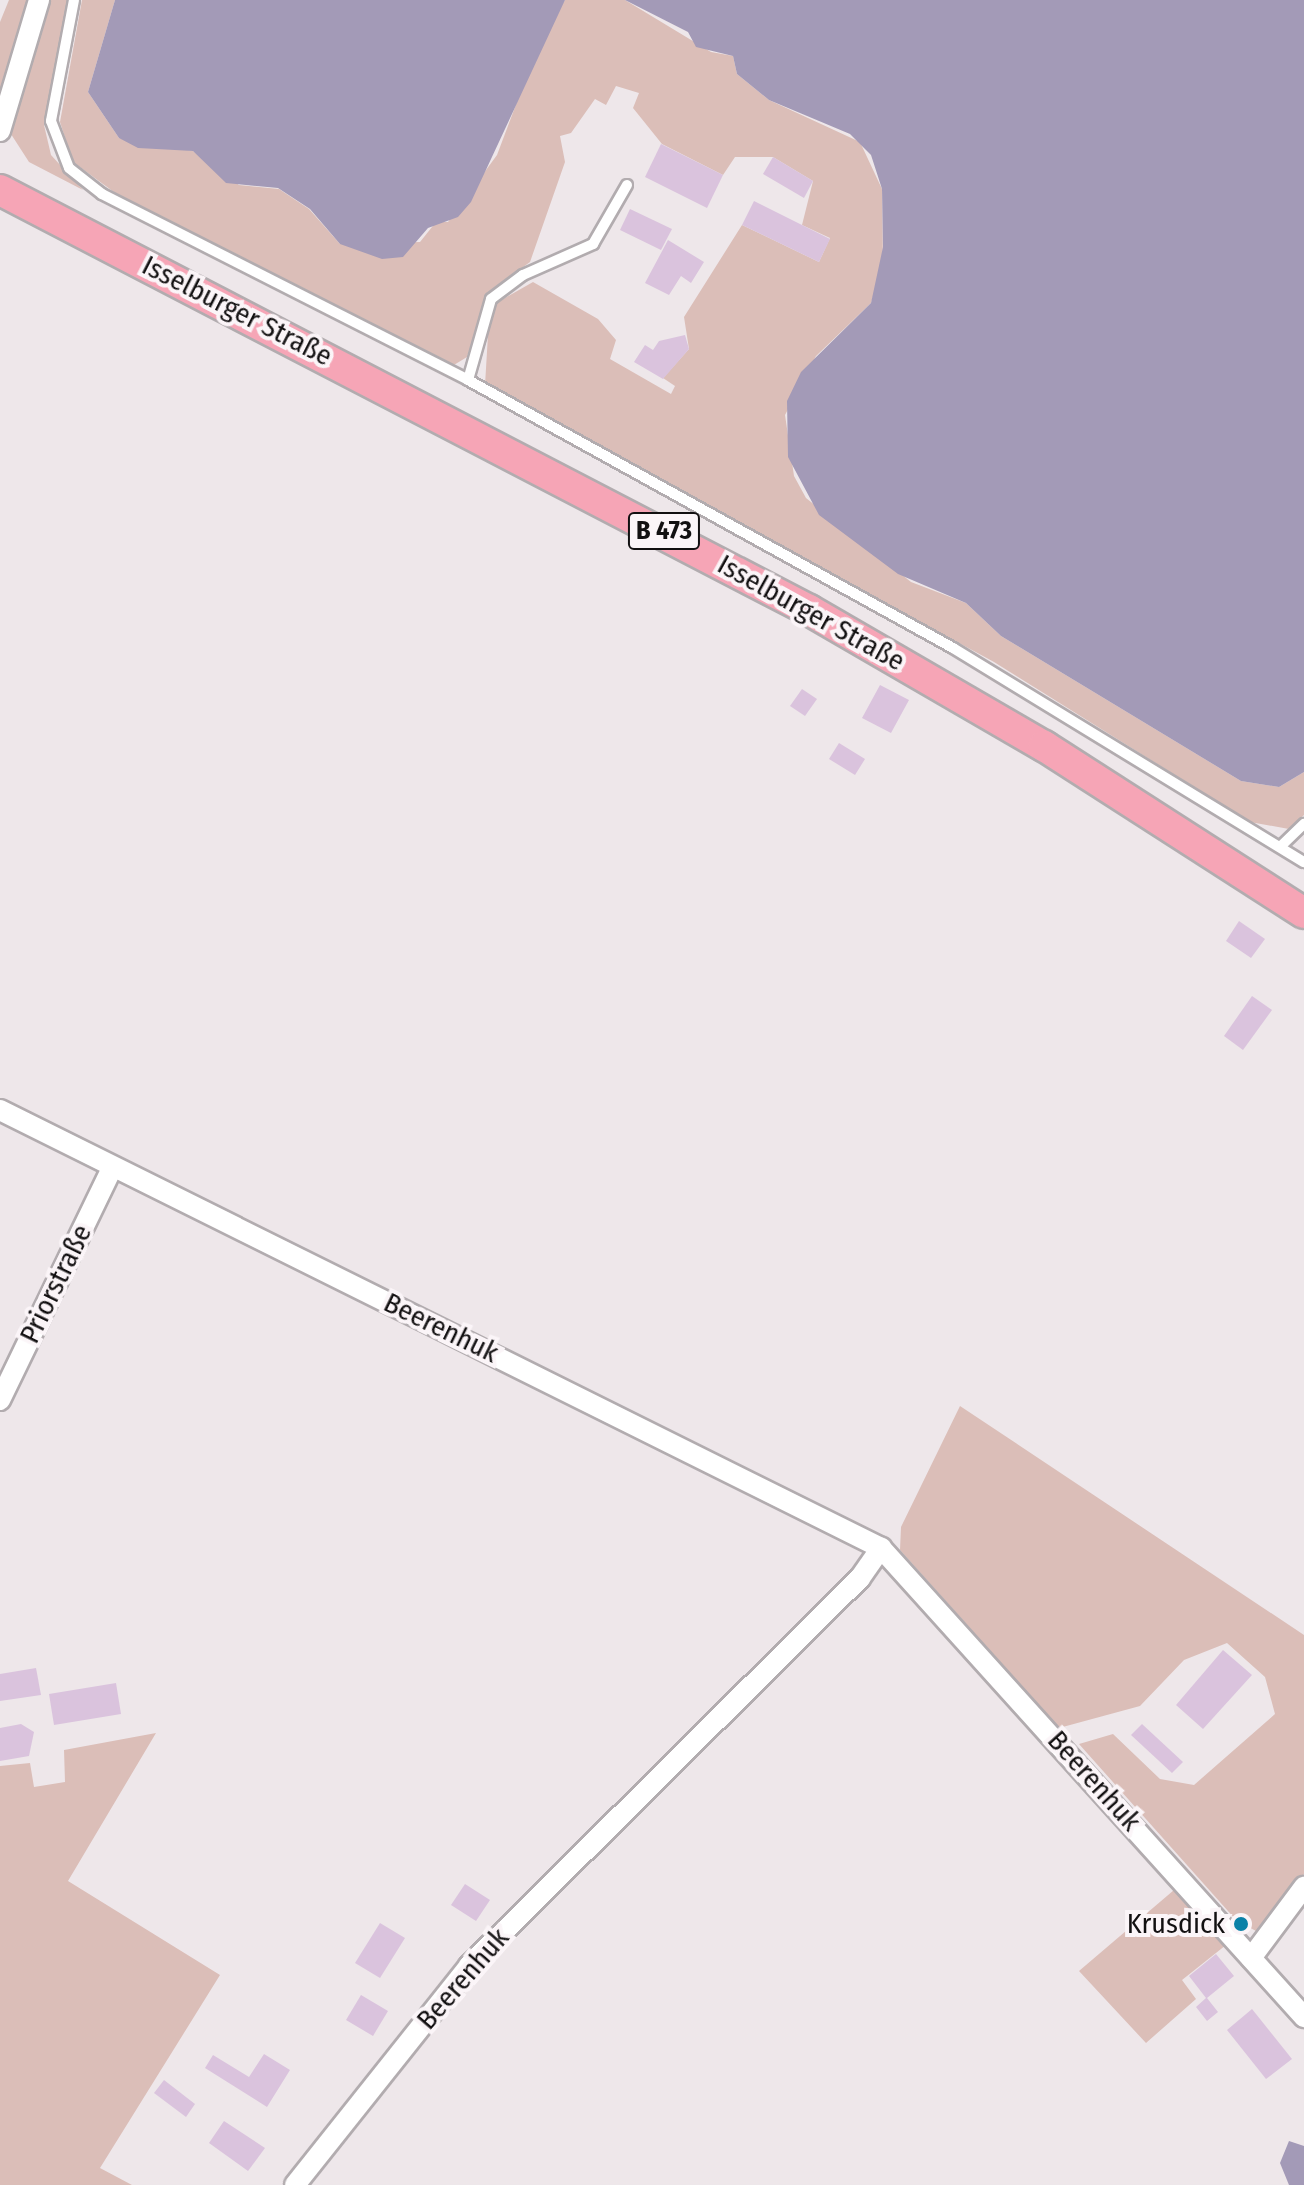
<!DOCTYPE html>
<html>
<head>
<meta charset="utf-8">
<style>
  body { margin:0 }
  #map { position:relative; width:1304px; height:2185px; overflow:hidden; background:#eee7ea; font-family:"Fira Sans Condensed",sans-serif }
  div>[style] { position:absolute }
  .green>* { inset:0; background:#dbbeb8 }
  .water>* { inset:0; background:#a39ab7 }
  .building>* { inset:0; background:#dac3dd }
  .roads { filter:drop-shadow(2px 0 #b2acaf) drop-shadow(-2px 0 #b2acaf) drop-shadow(0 2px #b2acaf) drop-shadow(0 -2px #b2acaf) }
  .service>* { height:10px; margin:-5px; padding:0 5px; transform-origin:5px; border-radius:5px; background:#fff }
  .minor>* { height:20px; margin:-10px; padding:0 10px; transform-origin:10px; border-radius:10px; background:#fff }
  .primary>* { height:30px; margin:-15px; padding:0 15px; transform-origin:15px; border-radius:15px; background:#f6a5b6 }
  .dots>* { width:22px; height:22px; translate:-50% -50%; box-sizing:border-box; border:4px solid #fbf5f8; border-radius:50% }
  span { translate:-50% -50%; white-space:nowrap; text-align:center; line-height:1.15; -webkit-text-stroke:8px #fbf5f8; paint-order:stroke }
  .shield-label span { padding:2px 6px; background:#fbf5f8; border:2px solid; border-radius:6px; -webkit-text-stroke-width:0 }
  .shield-label { font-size:26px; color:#121011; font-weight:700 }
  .street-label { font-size:28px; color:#121011 }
  .poi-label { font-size:28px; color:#121011 }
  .right { translate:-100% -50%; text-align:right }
</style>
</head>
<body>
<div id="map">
  <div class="green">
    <div style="clip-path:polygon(9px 0,32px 0,0 102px,0 22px)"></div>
    <div style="clip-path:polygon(48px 0,68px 0,44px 125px,51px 155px,83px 190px,29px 162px,9px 131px)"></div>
    <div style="clip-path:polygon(82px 0,115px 0,88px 92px,119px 138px,193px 151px,239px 185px,279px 189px,309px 209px,340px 244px,420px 242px,436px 222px,448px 222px,497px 155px,540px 41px,565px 0,625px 0,711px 52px,733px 56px,737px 74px,769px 100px,860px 142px,882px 189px,883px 264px,871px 303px,816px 356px,785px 415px,794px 476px,806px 498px,911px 582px,966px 603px,1001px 636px,1241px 781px,1279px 787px,1304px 772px,1304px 815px,1289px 829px,1250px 822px,994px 662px,485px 385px,489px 318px,496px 303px,533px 282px,598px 319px,616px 340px,610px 359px,671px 394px,675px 386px,663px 378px,689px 349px,684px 317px,742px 225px,819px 262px,830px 238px,802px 225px,813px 181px,773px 157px,735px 157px,723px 175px,662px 144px,633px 108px,639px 93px,616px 86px,606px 105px,595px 99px,571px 133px,560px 136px,565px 162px,530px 262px,487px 294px,467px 357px,449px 368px,118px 195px,73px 162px,60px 122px)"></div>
    <div style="clip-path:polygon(960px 1406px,1304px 1635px,1304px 1874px,1269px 1925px,1256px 1931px,1236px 1920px,1079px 1744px,1113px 1734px,1160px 1779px,1194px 1785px,1275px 1714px,1265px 1677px,1227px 1643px,1184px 1660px,1140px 1706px,1059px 1728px,900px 1550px,901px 1527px)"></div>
    <div style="clip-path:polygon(156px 1733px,68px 1881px,220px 1975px,100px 2168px,132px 2185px,0 2185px,0 1766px,30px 1763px,34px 1787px,65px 1782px,64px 1750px)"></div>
    <div style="clip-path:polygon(1174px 1890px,1226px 1945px,1182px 1980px,1196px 1999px,1146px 2043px,1079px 1971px)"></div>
  </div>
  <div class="water">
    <div style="clip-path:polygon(115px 0,565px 0,471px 202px,458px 217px,428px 228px,403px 257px,382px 259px,340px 244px,310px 209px,278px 188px,226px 183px,193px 151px,138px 148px,119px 138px,88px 92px)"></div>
    <div style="clip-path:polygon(625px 0,1304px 0,1304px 772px,1279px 787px,1241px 781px,1001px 636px,966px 603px,898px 574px,819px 515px,788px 457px,787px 401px,801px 372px,871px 303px,883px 247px,882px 189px,871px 155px,850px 134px,769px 100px,737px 74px,733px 56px,696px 47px,688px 32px)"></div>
    <div style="clip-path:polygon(1289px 2141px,1304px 2146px,1304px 2185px,1289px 2185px,1280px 2163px)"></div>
  </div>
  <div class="building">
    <div style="clip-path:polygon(661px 144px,723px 175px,707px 208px,645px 177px)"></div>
    <div style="clip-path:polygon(773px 157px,813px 181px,804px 198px,763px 174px)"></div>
    <div style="clip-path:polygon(754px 201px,830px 239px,819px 262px,742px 225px)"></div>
    <div style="clip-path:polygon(630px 209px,672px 229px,661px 250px,620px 230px)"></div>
    <div style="clip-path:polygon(668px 240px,704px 262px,691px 283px,681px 276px,669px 295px,645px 283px)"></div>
    <div style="clip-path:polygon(685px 335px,689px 349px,663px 379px,634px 362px,645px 345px,653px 350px,659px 341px)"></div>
    <div style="clip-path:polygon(880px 685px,909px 700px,891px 733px,862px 718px)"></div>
    <div style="clip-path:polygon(802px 689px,817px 699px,805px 716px,790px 706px)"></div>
    <div style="clip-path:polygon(839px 743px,865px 759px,855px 775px,829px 759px)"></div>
    <div style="clip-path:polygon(1239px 921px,1265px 939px,1251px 958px,1226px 941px)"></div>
    <div style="clip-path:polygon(1252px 996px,1272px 1010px,1243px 1050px,1224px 1036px)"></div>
    <div style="clip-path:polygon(1223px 1650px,1252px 1675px,1203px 1729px,1176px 1705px)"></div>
    <div style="clip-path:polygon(36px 1668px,41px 1695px,0 1701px,0 1674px)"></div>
    <div style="clip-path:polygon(116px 1683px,121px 1714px,54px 1725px,49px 1694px)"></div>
    <div style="clip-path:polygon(21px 1724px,34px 1732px,29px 1756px,0 1761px,0 1728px)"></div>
    <div style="clip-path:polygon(1142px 1724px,1183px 1762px,1172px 1773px,1131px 1735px)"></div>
    <div style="clip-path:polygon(465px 1884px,490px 1900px,476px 1921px,451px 1905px)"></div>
    <div style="clip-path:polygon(380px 1923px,405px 1938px,380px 1978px,355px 1963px)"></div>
    <div style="clip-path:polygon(1216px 1954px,1234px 1976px,1207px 1998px,1218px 2012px,1207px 2021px,1196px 2007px,1206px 1998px,1189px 1976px)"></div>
    <div style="clip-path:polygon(361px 1995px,388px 2011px,373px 2036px,346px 2020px)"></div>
    <div style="clip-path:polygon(1252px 2009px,1292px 2059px,1266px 2079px,1227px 2030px)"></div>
    <div style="clip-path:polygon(264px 2054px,290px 2070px,267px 2107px,205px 2068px,213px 2055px,249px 2077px)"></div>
    <div style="clip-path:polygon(164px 2080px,195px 2104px,186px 2117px,154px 2093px)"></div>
    <div style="clip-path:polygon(224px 2121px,265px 2148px,248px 2171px,209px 2143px)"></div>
  </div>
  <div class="roads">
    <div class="service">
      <div style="left:74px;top:0;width:123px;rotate:100.8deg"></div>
      <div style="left:51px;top:121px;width:50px;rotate:69deg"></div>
      <div style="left:69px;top:168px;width:42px;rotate:38.2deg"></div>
      <div style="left:102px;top:194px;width:411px;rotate:26.9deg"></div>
      <div style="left:468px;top:380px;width:554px;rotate:28.92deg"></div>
      <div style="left:953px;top:648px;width:411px;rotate:31.4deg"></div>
      <div style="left:468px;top:380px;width:84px;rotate:-74.1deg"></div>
      <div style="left:491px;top:299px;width:40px;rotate:-37deg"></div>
      <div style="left:523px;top:275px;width:77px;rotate:-23.9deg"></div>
      <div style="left:593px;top:244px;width:68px;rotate:-60deg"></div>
      <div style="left:1281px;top:846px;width:32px;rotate:-44deg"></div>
    </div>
    <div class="minor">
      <div style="left:0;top:131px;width:137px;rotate:-73.4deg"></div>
      <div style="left:0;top:1110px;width:984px;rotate:26.43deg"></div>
      <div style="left:881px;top:1548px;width:632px;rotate:47.95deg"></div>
      <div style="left:0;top:1400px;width:258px;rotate:-64.2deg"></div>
      <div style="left:1251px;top:1958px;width:89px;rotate:-53.3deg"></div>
      <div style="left:295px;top:2185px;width:280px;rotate:-51.5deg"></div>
      <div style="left:469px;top:1966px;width:551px;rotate:-44.78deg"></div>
      <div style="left:860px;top:1578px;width:37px;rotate:-55deg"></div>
    </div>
    <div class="primary">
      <div style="left:0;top:190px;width:912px;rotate:27.44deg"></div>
      <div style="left:809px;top:610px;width:272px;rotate:30.1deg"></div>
      <div style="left:1044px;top:746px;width:309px;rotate:32.7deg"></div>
    </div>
  </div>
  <div class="dots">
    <div style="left:1241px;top:1924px;background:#0b81a7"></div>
  </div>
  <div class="shield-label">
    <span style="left:664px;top:531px">B 473</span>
  </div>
  <div class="street-label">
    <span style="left:237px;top:311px;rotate:27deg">Isselburger Straße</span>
    <span style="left:811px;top:613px;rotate:29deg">Isselburger Straße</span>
    <span style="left:56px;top:1284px;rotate:-64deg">Priorstraße</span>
    <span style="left:441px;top:1328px;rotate:26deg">Beerenhuk</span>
    <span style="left:1094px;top:1781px;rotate:48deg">Beerenhuk</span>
    <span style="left:463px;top:1979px;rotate:-49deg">Beerenhuk</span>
  </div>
  <div class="poi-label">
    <span class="right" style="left:1225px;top:1924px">Krusdick</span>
  </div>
</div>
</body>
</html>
